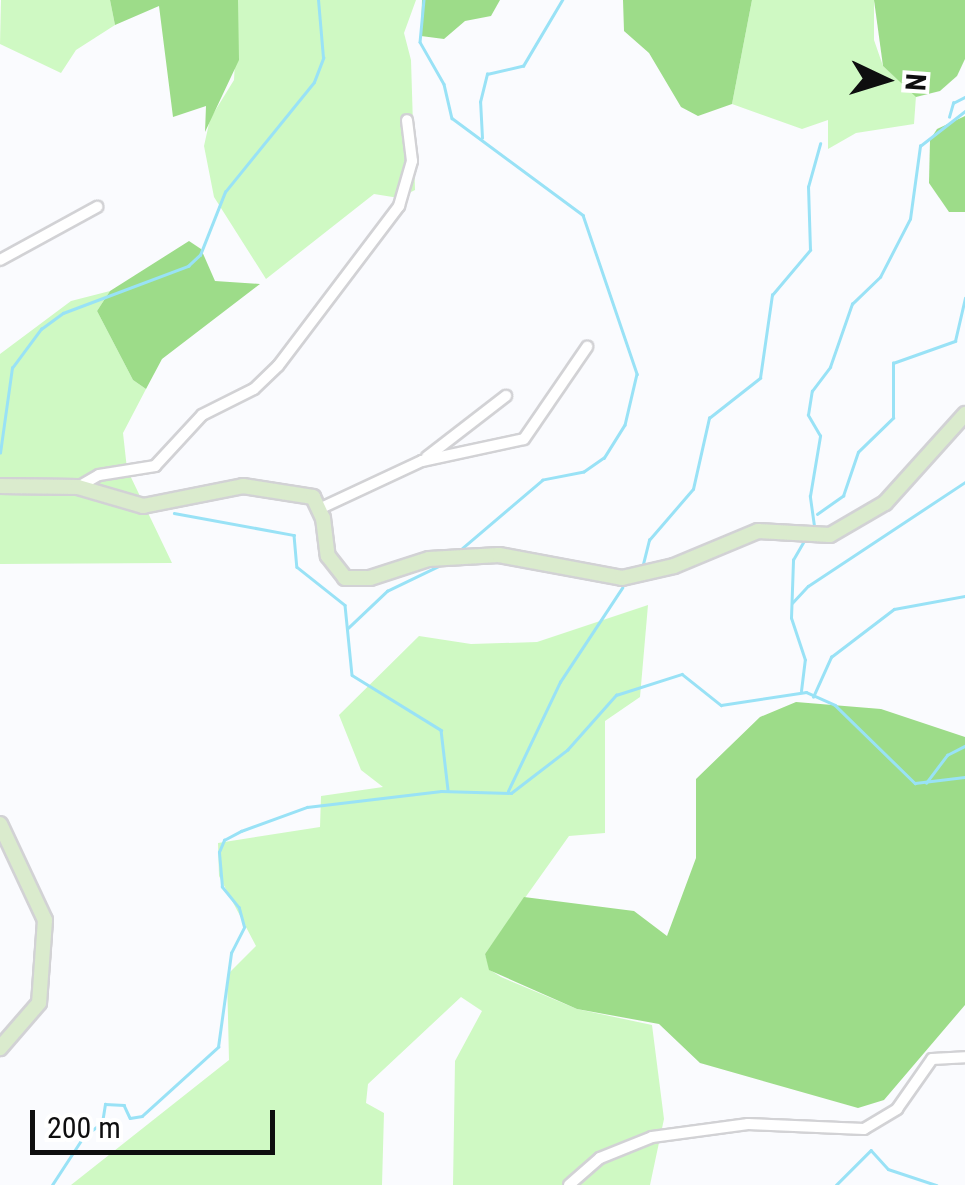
<!DOCTYPE html>
<html>
<head>
<meta charset="utf-8">
<style>
  body { margin:0 }
  #map { position:relative; width:965px; height:1185px; overflow:hidden; background:#fafbfe; font-family:"Roboto Condensed",sans-serif }
  div>[style] { position:absolute }
  .green>* { inset:0; background:#cff9c3 }
  .forest>* { inset:0; background:#9ddc89 }
  .stream>* { height:2.5px; margin:-1.25px; padding:0 1.25px; transform-origin:1.25px; border-radius:1.25px; background:#99e2f6 }
  .roads { filter:drop-shadow(2px 0 #d2d2d5) drop-shadow(-2px 0 #d2d2d5) drop-shadow(0 2px #d2d2d5) drop-shadow(0 -2px #d2d2d5) }
  .street>* { height:10px; margin:-5px; padding:0 5px; transform-origin:5px; border-radius:5px; background:#fff }
  .secondary>* { height:14px; margin:-7px; padding:0 7px; transform-origin:7px; border-radius:7px; background:#daebcd }
  span { translate:-50% -50%; white-space:nowrap; text-align:center; line-height:1.15; -webkit-text-stroke:8px #fff; paint-order:stroke }
  .north { position:absolute; left:835px; top:30px; width:100px; height:100px; -webkit-text-stroke:8px #fff; paint-order:stroke; rotate:94deg; font-size:28px; font-weight:700; line-height:40px; text-align:center; color:#0e0e0f }
  .north::after { content:''; display:block; margin:auto; width:35px; height:45px; background:#0e0e0f; clip-path:polygon(50% 0,100% 100%,50% 72%,0 100%) }
  .scale { position:absolute; left:30px; top:1110px; width:245px; height:45px; box-sizing:border-box; border:5px solid #0e0e0f; border-top:0; padding-left:12px; font-size:30px; line-height:35px; white-space:nowrap; color:#0e0e0f; -webkit-text-stroke:8px #fff; paint-order:stroke }
</style>
</head>
<body>
<div id="map">
  <div class="green">
    <div style="clip-path:polygon(1px 0,110px 0,115px 25px,76px 50px,61px 73px,0 44px)"></div>
    <div style="clip-path:polygon(238px 0,416px 0,404px 33px,411px 60px,415px 190px,399px 198px,374px 194px,266px 279px,214px 197px,204px 146px,210px 119px,234px 80px)"></div>
    <div style="clip-path:polygon(752px 0,874px 0,874px 40px,883px 66px,916px 96px,914px 124px,856px 133px,828px 149px,828px 120px,802px 129px,732px 104px)"></div>
    <div style="clip-path:polygon(110px 291px,97px 311px,133px 380px,146px 389px,123px 433px,127px 469px,172px 563px,0 564px,0 354px,71px 301px)"></div>
    <div style="clip-path:polygon(648px 605px,640px 697px,605px 721px,605px 833px,569px 836px,485px 954px,490px 970px,501px 977px,577px 1009px,652px 1025px,664px 1119px,650px 1185px,453px 1185px,455px 1061px,482px 1011px,461px 997px,368px 1084px,366px 1103px,384px 1113px,382px 1185px,71px 1185px,229px 1060px,227px 975px,256px 946px,219px 876px,218px 843px,320px 827px,321px 796px,383px 787px,361px 770px,339px 715px,419px 636px,471px 644px,537px 642px)"></div>
  </div>
  <div class="forest">
    <div style="clip-path:polygon(110px 0,238px 0,239px 60px,205px 132px,206px 106px,173px 117px,159px 6px,115px 25px)"></div>
    <div style="clip-path:polygon(422px 0,500px 0,491px 16px,465px 21px,444px 39px,421px 36px)"></div>
    <div style="clip-path:polygon(623px 0,752px 0,732px 104px,698px 116px,681px 107px,649px 53px,624px 31px)"></div>
    <div style="clip-path:polygon(874px 0,965px 0,965px 59px,957px 76px,940px 91px,916px 97px,883px 66px)"></div>
    <div style="clip-path:polygon(965px 116px,965px 212px,949px 212px,929px 183px,930px 140px,937px 129px)"></div>
    <div style="clip-path:polygon(189px 241px,201px 249px,215px 281px,260px 284px,162px 359px,146px 389px,133px 380px,97px 311px,110px 291px)"></div>
    <div style="clip-path:polygon(796px 702px,881px 709px,965px 737px,965px 1005px,884px 1100px,858px 1108px,700px 1063px,659px 1024px,577px 1009px,489px 970px,485px 954px,524px 897px,634px 911px,667px 936px,696px 858px,696px 779px,760px 717px)"></div>
  </div>
  <div class="stream">
    <div style="left:424px;top:0;width:42px;rotate:95.4deg"></div>
    <div style="left:420px;top:42px;width:48px;rotate:60.3deg"></div>
    <div style="left:444px;top:84px;width:35px;rotate:77deg"></div>
    <div style="left:452px;top:118px;width:163px;rotate:36.5deg"></div>
    <div style="left:583px;top:215px;width:168px;rotate:71.2deg"></div>
    <div style="left:637px;top:374px;width:52px;rotate:103.2deg"></div>
    <div style="left:625px;top:425px;width:39px;rotate:122deg"></div>
    <div style="left:604px;top:458px;width:24px;rotate:145deg"></div>
    <div style="left:584px;top:472px;width:42px;rotate:169deg"></div>
    <div style="left:543px;top:480px;width:106px;rotate:139.6deg"></div>
    <div style="left:949px;top:117px;width:15px;rotate:-74deg"></div>
    <div style="left:953px;top:103px;width:13px;rotate:-27deg"></div>
    <div style="left:482px;top:138px;width:36px;rotate:-93deg"></div>
    <div style="left:480px;top:102px;width:29px;rotate:-76deg"></div>
    <div style="left:487px;top:74px;width:37px;rotate:-13deg"></div>
    <div style="left:523px;top:66px;width:77px;rotate:-59.4deg"></div>
    <div style="left:0;top:453px;width:86px;rotate:-82deg"></div>
    <div style="left:12px;top:368px;width:49px;rotate:-53.4deg"></div>
    <div style="left:41px;top:329px;width:27px;rotate:-36deg"></div>
    <div style="left:63px;top:313px;width:134px;rotate:-20.6deg"></div>
    <div style="left:188px;top:266px;width:16px;rotate:-43deg"></div>
    <div style="left:200px;top:255px;width:68px;rotate:-68.4deg"></div>
    <div style="left:225px;top:192px;width:141px;rotate:-51deg"></div>
    <div style="left:314px;top:82px;width:26px;rotate:-69deg"></div>
    <div style="left:323px;top:58px;width:58px;rotate:-94.9deg"></div>
    <div style="left:174px;top:513px;width:122px;rotate:10.4deg"></div>
    <div style="left:294px;top:535px;width:32px;rotate:85deg"></div>
    <div style="left:297px;top:567px;width:61px;rotate:38.4deg"></div>
    <div style="left:345px;top:605px;width:70px;rotate:84.3deg"></div>
    <div style="left:352px;top:675px;width:105px;rotate:31.7deg"></div>
    <div style="left:441px;top:730px;width:60px;rotate:83.3deg"></div>
    <div style="left:817px;top:514px;width:32px;rotate:-35deg"></div>
    <div style="left:843px;top:496px;width:46px;rotate:-71.2deg"></div>
    <div style="left:858px;top:452px;width:49px;rotate:-44.2deg"></div>
    <div style="left:893px;top:418px;width:55px;rotate:-90deg"></div>
    <div style="left:893px;top:363px;width:66px;rotate:-19.5deg"></div>
    <div style="left:955px;top:341px;width:44px;rotate:-76.9deg"></div>
    <div style="left:814px;top:526px;width:30px;rotate:-98deg"></div>
    <div style="left:810px;top:496px;width:61px;rotate:-80.5deg"></div>
    <div style="left:820px;top:436px;width:24px;rotate:-120deg"></div>
    <div style="left:808px;top:415px;width:24px;rotate:-81deg"></div>
    <div style="left:812px;top:391px;width:30px;rotate:-53deg"></div>
    <div style="left:830px;top:367px;width:67px;rotate:-70.8deg"></div>
    <div style="left:852px;top:304px;width:39px;rotate:-44deg"></div>
    <div style="left:880px;top:277px;width:65px;rotate:-62.7deg"></div>
    <div style="left:910px;top:219px;width:74px;rotate:-82.2deg"></div>
    <div style="left:920px;top:146px;width:57px;rotate:-37.9deg"></div>
    <div style="left:643px;top:564px;width:25px;rotate:-76deg"></div>
    <div style="left:649px;top:540px;width:67px;rotate:-49.2deg"></div>
    <div style="left:693px;top:489px;width:73px;rotate:-77.3deg"></div>
    <div style="left:709px;top:418px;width:65px;rotate:-38.1deg"></div>
    <div style="left:760px;top:378px;width:84px;rotate:-81.8deg"></div>
    <div style="left:772px;top:295px;width:59px;rotate:-49.8deg"></div>
    <div style="left:810px;top:250px;width:63px;rotate:-91.8deg"></div>
    <div style="left:808px;top:187px;width:45px;rotate:-74.4deg"></div>
    <div style="left:792px;top:603px;width:23px;rotate:-47deg"></div>
    <div style="left:808px;top:586px;width:188px;rotate:-33.5deg"></div>
    <div style="left:348px;top:628px;width:54px;rotate:-43.5deg"></div>
    <div style="left:387px;top:591px;width:64px;rotate:-25.8deg"></div>
    <div style="left:801px;top:691px;width:31px;rotate:-83deg"></div>
    <div style="left:805px;top:660px;width:44px;rotate:-108.4deg"></div>
    <div style="left:791px;top:618px;width:58px;rotate:-88deg"></div>
    <div style="left:793px;top:560px;width:20px;rotate:-60deg"></div>
    <div style="left:813px;top:697px;width:44px;rotate:-65.8deg"></div>
    <div style="left:831px;top:657px;width:79px;rotate:-37.3deg"></div>
    <div style="left:894px;top:609px;width:72px;rotate:-10.4deg"></div>
    <div style="left:926px;top:783px;width:35px;rotate:-53deg"></div>
    <div style="left:947px;top:755px;width:20px;rotate:-27deg"></div>
    <div style="left:508px;top:791px;width:121px;rotate:-64.5deg"></div>
    <div style="left:560px;top:682px;width:113px;rotate:-56.6deg"></div>
    <div style="left:52px;top:1185px;width:59px;rotate:-56.9deg"></div>
    <div style="left:84px;top:1136px;width:22px;rotate:-36deg"></div>
    <div style="left:102px;top:1123px;width:19px;rotate:-81deg"></div>
    <div style="left:105px;top:1104px;width:19px;rotate:3deg"></div>
    <div style="left:124px;top:1105px;width:14px;rotate:65deg"></div>
    <div style="left:130px;top:1118px;width:12px;rotate:-9deg"></div>
    <div style="left:142px;top:1116px;width:103px;rotate:-42.2deg"></div>
    <div style="left:218px;top:1047px;width:95px;rotate:-82.1deg"></div>
    <div style="left:231px;top:953px;width:29px;rotate:-63deg"></div>
    <div style="left:244px;top:927px;width:20px;rotate:-105deg"></div>
    <div style="left:239px;top:908px;width:27px;rotate:-129deg"></div>
    <div style="left:222px;top:887px;width:35px;rotate:-95deg"></div>
    <div style="left:219px;top:852px;width:13px;rotate:-67deg"></div>
    <div style="left:224px;top:840px;width:19px;rotate:-28deg"></div>
    <div style="left:241px;top:831px;width:70px;rotate:-20deg"></div>
    <div style="left:307px;top:807px;width:135px;rotate:-6.8deg"></div>
    <div style="left:441px;top:791px;width:70px;rotate:1.6deg"></div>
    <div style="left:511px;top:793px;width:71px;rotate:-37.5deg"></div>
    <div style="left:567px;top:750px;width:74px;rotate:-48.3deg"></div>
    <div style="left:616px;top:695px;width:69px;rotate:-17.7deg"></div>
    <div style="left:682px;top:674px;width:50px;rotate:38.5deg"></div>
    <div style="left:721px;top:705px;width:86px;rotate:-8.7deg"></div>
    <div style="left:806px;top:692px;width:32px;rotate:24deg"></div>
    <div style="left:835px;top:705px;width:112px;rotate:44.3deg"></div>
    <div style="left:915px;top:783px;width:50px;rotate:-6.8deg"></div>
    <div style="left:836px;top:1185px;width:49px;rotate:-45deg"></div>
    <div style="left:871px;top:1150px;width:25px;rotate:48deg"></div>
    <div style="left:888px;top:1169px;width:51px;rotate:18.4deg"></div>
  </div>
  <div class="roads">
    <div class="street">
      <div style="left:0;top:260px;width:111px;rotate:-28.7deg"></div>
      <div style="left:427px;top:457px;width:100px;rotate:-37.7deg"></div>
      <div style="left:78px;top:487px;width:24px;rotate:-30deg"></div>
      <div style="left:99px;top:475px;width:57px;rotate:-9.1deg"></div>
      <div style="left:155px;top:466px;width:69px;rotate:-47.3deg"></div>
      <div style="left:202px;top:415px;width:58px;rotate:-26.6deg"></div>
      <div style="left:254px;top:389px;width:33px;rotate:-44deg"></div>
      <div style="left:278px;top:366px;width:201px;rotate:-52.9deg"></div>
      <div style="left:399px;top:206px;width:47px;rotate:-73.9deg"></div>
      <div style="left:412px;top:161px;width:41px;rotate:-97deg"></div>
      <div style="left:319px;top:509px;width:114px;rotate:-25deg"></div>
      <div style="left:422px;top:461px;width:104px;rotate:-12.2deg"></div>
      <div style="left:524px;top:439px;width:112px;rotate:-55.6deg"></div>
      <div style="left:569px;top:1185px;width:41px;rotate:-41.1deg"></div>
      <div style="left:600px;top:1158px;width:56px;rotate:-22deg"></div>
      <div style="left:652px;top:1137px;width:97px;rotate:-7.7deg"></div>
      <div style="left:748px;top:1124px;width:116px;rotate:2.5deg"></div>
      <div style="left:864px;top:1129px;width:39px;rotate:-31deg"></div>
      <div style="left:897px;top:1109px;width:61px;rotate:-55deg"></div>
      <div style="left:932px;top:1059px;width:33px;rotate:-3deg"></div>
    </div>
    <div class="secondary">
      <div style="left:0;top:486px;width:78px;rotate:0.7deg"></div>
      <div style="left:78px;top:487px;width:68px;rotate:16.3deg"></div>
      <div style="left:143px;top:506px;width:102px;rotate:-11.3deg"></div>
      <div style="left:243px;top:486px;width:71px;rotate:8.9deg"></div>
      <div style="left:313px;top:497px;width:23px;rotate:65deg"></div>
      <div style="left:323px;top:518px;width:38px;rotate:83deg"></div>
      <div style="left:328px;top:556px;width:28px;rotate:52deg"></div>
      <div style="left:345px;top:578px;width:25px"></div>
      <div style="left:370px;top:578px;width:62px;rotate:-17.9deg"></div>
      <div style="left:429px;top:559px;width:70px;rotate:-3.3deg"></div>
      <div style="left:499px;top:555px;width:125px;rotate:10.6deg"></div>
      <div style="left:622px;top:578px;width:53px;rotate:-13deg"></div>
      <div style="left:674px;top:566px;width:91px;rotate:-22.6deg"></div>
      <div style="left:758px;top:531px;width:72px;rotate:3.2deg"></div>
      <div style="left:830px;top:535px;width:64px;rotate:-30.2deg"></div>
      <div style="left:885px;top:503px;width:120px;rotate:-48deg"></div>
      <div style="left:0;top:824px;width:106px;rotate:64.9deg"></div>
      <div style="left:45px;top:920px;width:83px;rotate:94.1deg"></div>
      <div style="left:39px;top:1003px;width:60px;rotate:130.9deg"></div>
    </div>
  </div>
  <div class="north">N</div>
  <div class="scale">200 m</div>
</div>
</body>
</html>
